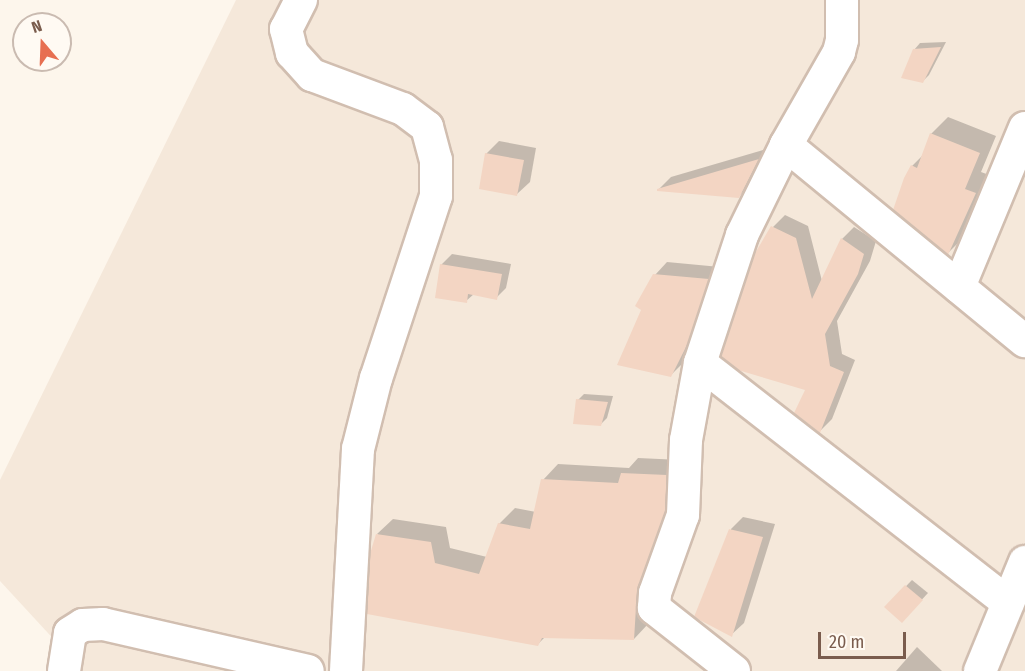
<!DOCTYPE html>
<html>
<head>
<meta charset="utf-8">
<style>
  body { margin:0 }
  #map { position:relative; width:1025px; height:671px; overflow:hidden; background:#fdf6ec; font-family:"Fira Sans Condensed",sans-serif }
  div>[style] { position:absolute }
  .residential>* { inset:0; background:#f5e8da }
  .shadow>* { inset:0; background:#0003 }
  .building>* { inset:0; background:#f3d5c3 }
  .roads { filter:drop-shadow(2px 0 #d1beb0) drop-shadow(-2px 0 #d1beb0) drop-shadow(0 2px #d1beb0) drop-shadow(0 -2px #d1beb0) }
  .minor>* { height:32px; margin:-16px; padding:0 16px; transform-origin:16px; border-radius:16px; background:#fff }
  span { translate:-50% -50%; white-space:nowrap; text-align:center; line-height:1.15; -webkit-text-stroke:4.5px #fffaf3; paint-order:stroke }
  .north { position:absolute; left:12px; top:12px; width:60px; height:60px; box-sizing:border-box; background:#fffaf3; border:2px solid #cabbb1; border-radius:50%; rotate:341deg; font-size:16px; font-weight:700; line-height:24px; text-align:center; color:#7a5c4d }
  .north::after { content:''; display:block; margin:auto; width:21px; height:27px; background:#e76f51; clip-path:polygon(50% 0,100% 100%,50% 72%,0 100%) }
  .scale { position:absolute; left:818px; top:632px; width:88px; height:27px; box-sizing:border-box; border:3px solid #7a5c4d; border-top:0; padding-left:8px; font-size:18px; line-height:21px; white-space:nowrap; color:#7a5c4d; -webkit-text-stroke:4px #fffaf3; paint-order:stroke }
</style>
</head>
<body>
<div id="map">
  <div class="residential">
    <div style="clip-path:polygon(236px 0,1025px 0,1025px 671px,83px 671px,0 581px,0 480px)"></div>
  </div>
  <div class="shadow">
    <div style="clip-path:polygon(946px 42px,929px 75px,923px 81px,914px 50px,920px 43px)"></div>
    <div style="clip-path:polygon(948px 117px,996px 136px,981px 172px,992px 176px,965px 236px,948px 253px,912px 166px,924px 154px,931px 134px)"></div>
    <div style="clip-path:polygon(499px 141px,536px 148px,530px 182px,517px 194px,486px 154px)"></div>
    <div style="clip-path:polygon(770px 148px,753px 182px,740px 195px,658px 190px,671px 177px)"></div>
    <div style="clip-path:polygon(785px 215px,808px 226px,822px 281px,842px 239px,854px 227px,876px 241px,870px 261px,837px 321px,842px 354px,855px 360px,832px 419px,820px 431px,773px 227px)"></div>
    <div style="clip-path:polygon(452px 254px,511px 264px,506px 288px,496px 298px,474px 294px,466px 301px,441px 265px)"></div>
    <div style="clip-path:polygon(667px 262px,720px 267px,700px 329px,683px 363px,671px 375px,643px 309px,655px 275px)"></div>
    <div style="clip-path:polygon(584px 394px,613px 396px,607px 418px,601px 424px,578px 400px)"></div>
    <div style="clip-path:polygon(638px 458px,681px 460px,649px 623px,634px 639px,545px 637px,538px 644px,377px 534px,393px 519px,446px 527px,450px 548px,487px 557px,499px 524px,515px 508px,536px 512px,543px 480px,558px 464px,629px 468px)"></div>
    <div style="clip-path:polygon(743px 517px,775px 524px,744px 623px,731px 635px,731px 529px)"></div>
    <div style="clip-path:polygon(912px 580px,928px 593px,902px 621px,886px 607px)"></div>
    <div style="clip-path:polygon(917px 647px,942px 671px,896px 671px)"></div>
  </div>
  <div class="building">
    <div style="clip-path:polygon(941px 47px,923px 83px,901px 78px,913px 49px)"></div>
    <div style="clip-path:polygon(930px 133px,980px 153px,965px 189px,976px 193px,948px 255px,893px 210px,904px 178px,911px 165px,917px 168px)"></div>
    <div style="clip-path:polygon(485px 153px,524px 160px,517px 196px,479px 189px)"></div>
    <div style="clip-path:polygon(759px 159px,739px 198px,657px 191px,657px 189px)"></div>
    <div style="clip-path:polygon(771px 226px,796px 238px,812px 299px,841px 238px,864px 254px,858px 274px,825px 334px,830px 366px,844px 372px,820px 433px,794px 413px,805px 390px,738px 370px,721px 357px,754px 255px)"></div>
    <div style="clip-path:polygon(440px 264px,502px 274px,497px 300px,468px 294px,467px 303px,435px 298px)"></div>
    <div style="clip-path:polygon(653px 274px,709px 279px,688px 343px,671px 377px,617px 365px,641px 310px,635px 306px)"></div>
    <div style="clip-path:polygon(576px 399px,608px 402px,601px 426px,573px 424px)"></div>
    <div style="clip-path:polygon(621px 473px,667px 475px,665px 512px,637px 591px,634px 640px,542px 638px,538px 646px,367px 614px,370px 554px,376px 534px,431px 542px,435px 563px,479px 574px,498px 523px,530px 529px,541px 479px,618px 483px)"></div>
    <div style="clip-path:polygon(729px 529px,763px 537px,732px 637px,694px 617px)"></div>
    <div style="clip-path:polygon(905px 585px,923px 600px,902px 623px,884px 607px)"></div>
  </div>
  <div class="roads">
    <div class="minor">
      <div style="left:301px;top:0;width:33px;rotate:117deg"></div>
      <div style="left:286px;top:29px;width:25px;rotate:76deg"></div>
      <div style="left:292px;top:53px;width:30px;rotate:48deg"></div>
      <div style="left:312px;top:75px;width:97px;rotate:20.5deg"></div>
      <div style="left:403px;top:109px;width:30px;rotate:37deg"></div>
      <div style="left:427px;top:127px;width:34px;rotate:75deg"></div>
      <div style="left:436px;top:160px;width:36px;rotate:90deg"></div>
      <div style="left:436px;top:196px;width:192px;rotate:108.2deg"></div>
      <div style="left:376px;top:378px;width:73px;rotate:104.2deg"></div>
      <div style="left:358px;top:449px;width:222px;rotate:93.1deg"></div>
      <div style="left:786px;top:145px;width:309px;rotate:39.4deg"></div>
      <div style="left:959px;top:287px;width:172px;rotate:-67.5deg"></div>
      <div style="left:700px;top:363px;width:390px;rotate:37.9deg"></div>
      <div style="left:64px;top:671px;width:38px;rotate:-81deg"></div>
      <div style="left:70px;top:633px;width:15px;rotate:-32deg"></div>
      <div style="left:83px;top:625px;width:20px;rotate:-3deg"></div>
      <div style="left:103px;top:624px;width:210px;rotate:12.9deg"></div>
      <div style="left:734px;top:671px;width:102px;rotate:-141.8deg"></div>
      <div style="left:654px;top:608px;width:15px;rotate:-86deg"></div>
      <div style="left:655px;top:593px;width:83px;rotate:-70.3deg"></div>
      <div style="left:683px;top:515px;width:75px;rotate:-87.7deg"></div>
      <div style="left:686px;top:440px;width:78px;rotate:-79.7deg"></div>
      <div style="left:700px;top:363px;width:135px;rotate:-71.8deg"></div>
      <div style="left:742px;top:235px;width:100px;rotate:-63.9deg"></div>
      <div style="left:786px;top:145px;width:107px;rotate:-60.3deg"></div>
      <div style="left:839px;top:52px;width:12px;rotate:-76deg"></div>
      <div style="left:842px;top:40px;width:40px;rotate:-90deg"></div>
      <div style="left:980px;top:671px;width:118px;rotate:-67.6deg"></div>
    </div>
  </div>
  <div class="north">N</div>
  <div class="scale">20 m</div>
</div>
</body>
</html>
